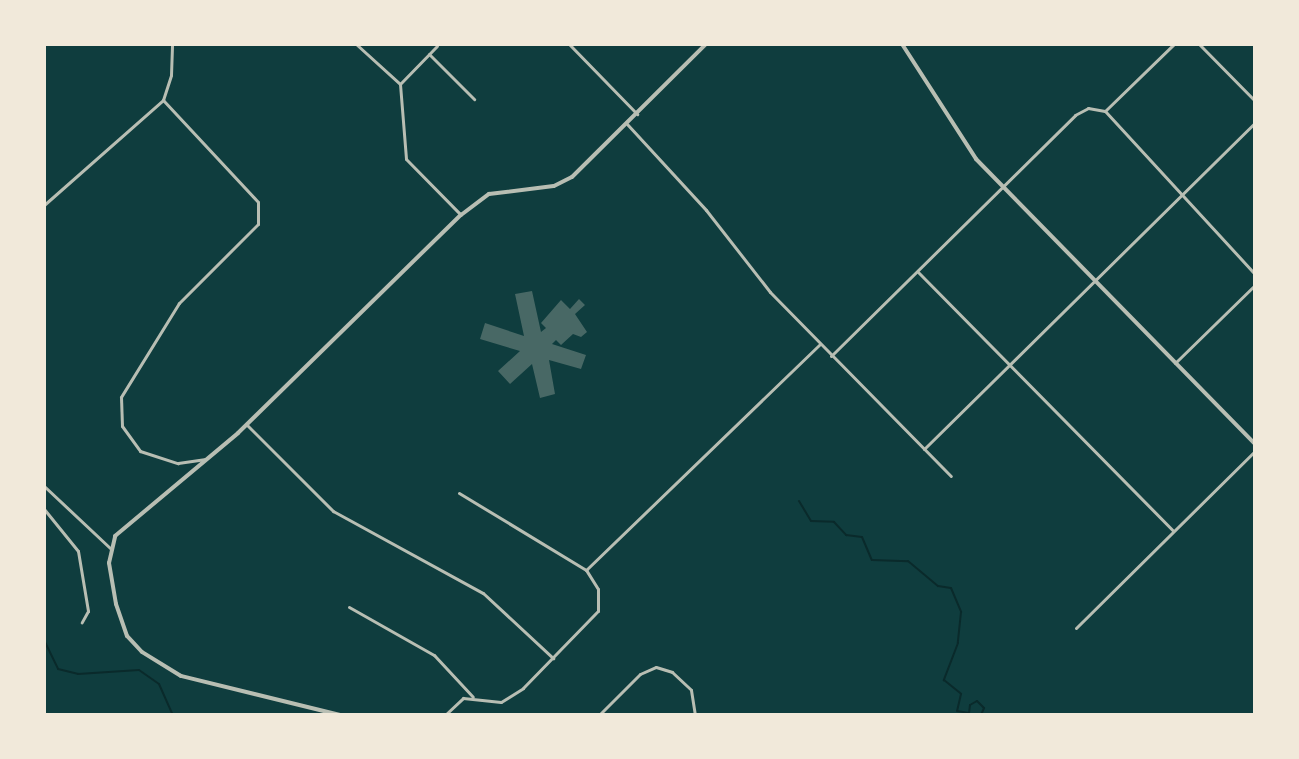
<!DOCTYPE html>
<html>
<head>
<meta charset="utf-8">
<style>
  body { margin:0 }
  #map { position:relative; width:1299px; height:759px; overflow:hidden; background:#0f3d3e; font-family:"Sofia Sans Condensed",sans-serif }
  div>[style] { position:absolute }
  .stream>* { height:2px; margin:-1px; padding:0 1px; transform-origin:1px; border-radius:1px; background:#0a2a2b }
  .building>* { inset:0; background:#486865 }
  .minor>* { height:3px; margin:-1.5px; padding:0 1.5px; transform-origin:1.5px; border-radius:1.5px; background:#b8beb3 }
  .tertiary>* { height:4px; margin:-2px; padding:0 2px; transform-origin:2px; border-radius:2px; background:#b8beb3 }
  span { translate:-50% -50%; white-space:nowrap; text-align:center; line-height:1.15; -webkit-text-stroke:8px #f1e9da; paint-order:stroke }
  .frame { position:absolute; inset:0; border:46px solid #f1e9da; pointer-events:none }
</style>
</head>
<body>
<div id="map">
  <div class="stream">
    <div style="left:799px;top:501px;width:23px;rotate:59deg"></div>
    <div style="left:811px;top:521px;width:23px;rotate:2deg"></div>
    <div style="left:834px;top:522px;width:18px;rotate:47deg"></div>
    <div style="left:846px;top:535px;width:16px;rotate:7deg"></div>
    <div style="left:862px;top:537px;width:25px;rotate:67deg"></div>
    <div style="left:872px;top:560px;width:36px;rotate:2deg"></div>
    <div style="left:908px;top:561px;width:39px;rotate:40deg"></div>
    <div style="left:938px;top:586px;width:13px;rotate:9deg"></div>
    <div style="left:951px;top:588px;width:26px;rotate:67deg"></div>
    <div style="left:961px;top:612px;width:31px;rotate:96deg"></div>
    <div style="left:958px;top:643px;width:40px;rotate:111deg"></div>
    <div style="left:944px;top:680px;width:22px;rotate:39deg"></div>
    <div style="left:961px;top:694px;width:17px;rotate:103deg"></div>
    <div style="left:957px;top:711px;width:12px;rotate:9deg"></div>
    <div style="left:969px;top:713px;width:8px;rotate:-83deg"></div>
    <div style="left:970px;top:705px;width:8px;rotate:-30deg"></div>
    <div style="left:977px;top:701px;width:10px;rotate:45deg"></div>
    <div style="left:984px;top:708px;width:8px;rotate:113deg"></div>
    <div style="left:44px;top:601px;width:2px;rotate:90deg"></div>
    <div style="left:44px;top:640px;width:32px;rotate:64deg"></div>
    <div style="left:58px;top:669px;width:21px;rotate:14deg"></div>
    <div style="left:78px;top:674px;width:61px;rotate:-3.8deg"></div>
    <div style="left:139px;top:670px;width:24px;rotate:35deg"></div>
    <div style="left:159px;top:684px;width:34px;rotate:66deg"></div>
  </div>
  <div class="building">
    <div style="clip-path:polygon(532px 291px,541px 332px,546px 328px,541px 323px,561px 300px,570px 309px,579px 299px,585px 305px,575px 314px,587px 332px,581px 337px,573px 334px,561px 345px,556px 340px,552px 344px,586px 355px,581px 369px,549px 360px,555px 394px,540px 398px,532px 364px,510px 384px,498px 371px,520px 351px,480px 339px,485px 323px,524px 336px,515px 294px)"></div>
  </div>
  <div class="minor">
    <div style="left:356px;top:44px;width:59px;rotate:42.3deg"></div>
    <div style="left:400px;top:84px;width:75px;rotate:85.4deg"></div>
    <div style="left:406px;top:159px;width:78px;rotate:45.5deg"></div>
    <div style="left:569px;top:44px;width:98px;rotate:45.8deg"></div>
    <div style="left:1199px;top:44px;width:80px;rotate:45.5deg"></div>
    <div style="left:429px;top:54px;width:64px;rotate:45deg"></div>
    <div style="left:400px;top:84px;width:53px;rotate:-45.8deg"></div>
    <div style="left:163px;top:100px;width:26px;rotate:-72deg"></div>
    <div style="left:171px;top:75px;width:31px;rotate:-88deg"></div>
    <div style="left:1105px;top:111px;width:222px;rotate:47.4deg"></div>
    <div style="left:627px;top:124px;width:117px;rotate:47.4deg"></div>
    <div style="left:706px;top:210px;width:104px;rotate:52deg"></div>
    <div style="left:770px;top:292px;width:258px;rotate:45.5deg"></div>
    <div style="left:44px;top:205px;width:159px;rotate:-41.4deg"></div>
    <div style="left:163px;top:100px;width:139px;rotate:47deg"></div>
    <div style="left:258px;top:202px;width:22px;rotate:90deg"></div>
    <div style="left:258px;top:224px;width:112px;rotate:135deg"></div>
    <div style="left:179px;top:303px;width:110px;rotate:121.7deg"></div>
    <div style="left:121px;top:397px;width:29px;rotate:88deg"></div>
    <div style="left:122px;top:426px;width:31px;rotate:54deg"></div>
    <div style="left:140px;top:451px;width:40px;rotate:18deg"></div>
    <div style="left:178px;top:463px;width:28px;rotate:-8deg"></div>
    <div style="left:918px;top:272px;width:363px;rotate:45.4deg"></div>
    <div style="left:831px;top:356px;width:343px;rotate:-44.6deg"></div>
    <div style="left:1075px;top:115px;width:15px;rotate:-28deg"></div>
    <div style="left:1088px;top:108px;width:17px;rotate:10deg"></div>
    <div style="left:1105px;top:111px;width:96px;rotate:-44.2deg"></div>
    <div style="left:1175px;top:363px;width:112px;rotate:-44.3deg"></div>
    <div style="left:247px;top:425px;width:122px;rotate:45deg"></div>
    <div style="left:333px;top:511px;width:171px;rotate:28.7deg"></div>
    <div style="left:483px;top:593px;width:96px;rotate:42.9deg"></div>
    <div style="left:924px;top:449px;width:465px;rotate:-44.6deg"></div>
    <div style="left:44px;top:486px;width:92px;rotate:43.2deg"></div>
    <div style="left:459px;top:493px;width:149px;rotate:31.2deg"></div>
    <div style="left:44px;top:509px;width:54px;rotate:51deg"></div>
    <div style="left:78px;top:551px;width:61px;rotate:80.5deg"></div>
    <div style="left:88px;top:611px;width:13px;rotate:119deg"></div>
    <div style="left:349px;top:607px;width:98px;rotate:29.5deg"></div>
    <div style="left:434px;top:655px;width:57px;rotate:47.1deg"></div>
    <div style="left:1076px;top:628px;width:252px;rotate:-44.7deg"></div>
    <div style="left:445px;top:715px;width:25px;rotate:-43deg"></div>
    <div style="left:463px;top:698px;width:38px;rotate:6deg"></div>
    <div style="left:501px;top:702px;width:26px;rotate:-32deg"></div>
    <div style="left:523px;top:688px;width:107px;rotate:-45.8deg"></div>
    <div style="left:598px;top:611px;width:22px;rotate:-90deg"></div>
    <div style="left:598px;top:589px;width:22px;rotate:-122deg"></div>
    <div style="left:586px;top:570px;width:325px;rotate:-44deg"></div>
    <div style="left:599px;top:715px;width:58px;rotate:-45deg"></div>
    <div style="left:640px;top:674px;width:17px;rotate:-24deg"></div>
    <div style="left:656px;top:667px;width:17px;rotate:17deg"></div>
    <div style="left:672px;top:672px;width:26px;rotate:43deg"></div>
    <div style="left:691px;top:690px;width:25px;rotate:81deg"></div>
  </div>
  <div class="tertiary">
    <div style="left:902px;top:44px;width:137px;rotate:57.2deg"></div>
    <div style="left:976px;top:159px;width:399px;rotate:45.6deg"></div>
    <div style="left:340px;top:715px;width:164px;rotate:-166.2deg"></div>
    <div style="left:181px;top:676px;width:46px;rotate:-148.4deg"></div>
    <div style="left:142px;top:652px;width:22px;rotate:-133deg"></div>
    <div style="left:127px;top:636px;width:34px;rotate:-109deg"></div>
    <div style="left:116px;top:604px;width:42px;rotate:-99.7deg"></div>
    <div style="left:109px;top:563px;width:28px;rotate:-77deg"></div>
    <div style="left:115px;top:536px;width:160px;rotate:-39.9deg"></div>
    <div style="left:238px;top:433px;width:312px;rotate:-44.4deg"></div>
    <div style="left:461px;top:215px;width:35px;rotate:-37deg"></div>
    <div style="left:489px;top:194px;width:65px;rotate:-7deg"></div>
    <div style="left:554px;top:186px;width:20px;rotate:-27deg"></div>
    <div style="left:572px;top:177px;width:189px;rotate:-44.8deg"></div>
  </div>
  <div class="frame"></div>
</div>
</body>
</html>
